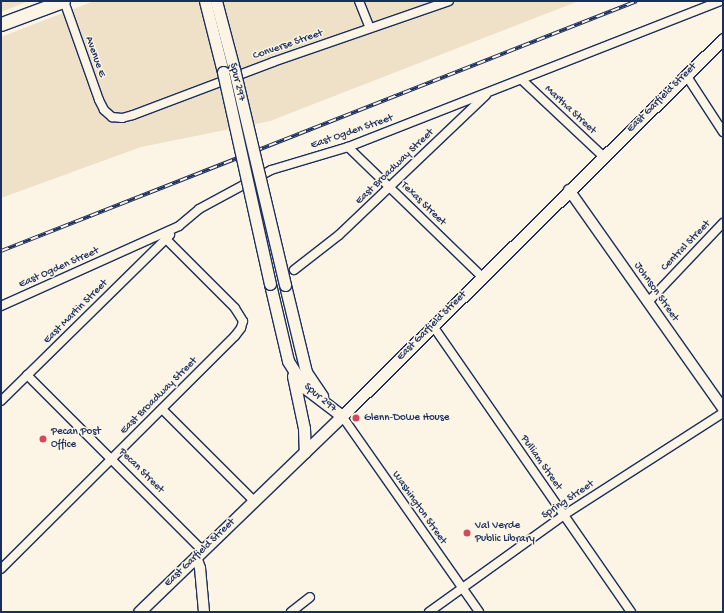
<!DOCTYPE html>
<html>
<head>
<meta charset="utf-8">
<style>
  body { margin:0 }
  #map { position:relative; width:724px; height:613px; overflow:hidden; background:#fcf5e5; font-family:"Gochi Hand",sans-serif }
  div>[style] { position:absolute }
  .built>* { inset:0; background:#efe0c8 }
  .roads { filter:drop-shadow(1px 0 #1b2f5e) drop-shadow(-1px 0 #1b2f5e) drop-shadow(0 1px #1b2f5e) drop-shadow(0 -1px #1b2f5e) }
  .minor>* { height:8px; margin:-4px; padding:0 4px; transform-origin:4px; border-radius:4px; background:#fcf5e5 }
  .tertiary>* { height:10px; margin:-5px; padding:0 5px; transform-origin:5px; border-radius:5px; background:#fcf5e5 }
  .secondary>* { height:11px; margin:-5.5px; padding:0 5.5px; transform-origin:5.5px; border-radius:5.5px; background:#fcf5e5 }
  .trunk>* { height:13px; margin:-6.5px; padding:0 6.5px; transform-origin:6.5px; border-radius:6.5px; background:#fcf5e5 }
  .rail>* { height:4px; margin-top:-2px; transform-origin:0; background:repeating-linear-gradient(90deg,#fcf5e5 0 8px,#1b2f5e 0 16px); box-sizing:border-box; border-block:1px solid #1b2f5e }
  .bridges { filter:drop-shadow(1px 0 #1b2f5e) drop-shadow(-1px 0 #1b2f5e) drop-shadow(0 1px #1b2f5e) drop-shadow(0 -1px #1b2f5e) }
  .secondary-bridge>* { height:11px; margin:-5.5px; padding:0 5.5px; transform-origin:5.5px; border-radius:5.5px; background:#fcf5e5 }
  .dots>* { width:11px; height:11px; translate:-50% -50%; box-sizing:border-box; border:2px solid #fcf5e5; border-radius:50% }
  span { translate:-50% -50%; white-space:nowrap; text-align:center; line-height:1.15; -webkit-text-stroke:3px #fcf5e5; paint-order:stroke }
  .street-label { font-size:11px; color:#1b2f5e }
  .poi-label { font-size:11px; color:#1b2f5e }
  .left { translate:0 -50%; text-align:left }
  .frame { position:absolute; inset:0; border:2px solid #1b2f5e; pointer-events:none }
</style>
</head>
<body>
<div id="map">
  <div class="built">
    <div style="clip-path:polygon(1px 1px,29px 1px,1px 12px)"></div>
    <div style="clip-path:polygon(94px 1px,579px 1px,270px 121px,141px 147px,1px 198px,1px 37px)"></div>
  </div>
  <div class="roads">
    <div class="minor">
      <div style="left:64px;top:1px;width:105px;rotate:70.5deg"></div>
      <div style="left:99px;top:100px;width:11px;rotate:63deg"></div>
      <div style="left:104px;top:110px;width:11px;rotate:41deg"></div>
      <div style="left:112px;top:117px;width:10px;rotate:6deg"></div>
      <div style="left:122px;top:118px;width:11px;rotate:-15deg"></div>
      <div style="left:133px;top:115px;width:150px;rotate:-20.7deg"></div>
      <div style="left:273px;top:62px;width:186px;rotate:-19.1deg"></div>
      <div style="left:359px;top:1px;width:29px;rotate:68deg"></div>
      <div style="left:686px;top:75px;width:68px;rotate:57deg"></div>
      <div style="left:522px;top:80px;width:111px;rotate:43.2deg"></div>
      <div style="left:348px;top:147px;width:187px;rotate:44.1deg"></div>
      <div style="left:294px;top:270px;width:57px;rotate:-37.9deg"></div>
      <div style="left:339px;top:235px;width:203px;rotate:-43.6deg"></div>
      <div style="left:648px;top:302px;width:109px;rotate:-46.5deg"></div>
      <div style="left:1px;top:306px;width:195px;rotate:-24.2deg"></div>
      <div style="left:179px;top:226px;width:26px;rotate:-40deg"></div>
      <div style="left:199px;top:209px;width:82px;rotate:-28.4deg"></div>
      <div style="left:271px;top:170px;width:80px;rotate:-16.6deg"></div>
      <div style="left:348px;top:147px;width:401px;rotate:-21.4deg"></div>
      <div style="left:433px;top:326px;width:348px;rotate:55.3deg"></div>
      <div style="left:27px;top:375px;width:249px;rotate:45deg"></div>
      <div style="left:1px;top:401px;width:237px;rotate:-44.5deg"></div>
      <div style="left:162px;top:409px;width:130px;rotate:45deg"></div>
      <div style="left:342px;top:416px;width:239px;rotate:55deg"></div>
      <div style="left:1px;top:569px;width:330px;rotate:-44.9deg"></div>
      <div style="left:235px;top:336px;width:10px;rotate:-53deg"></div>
      <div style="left:241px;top:328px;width:7px;rotate:-74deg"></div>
      <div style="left:243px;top:321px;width:15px;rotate:-122deg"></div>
      <div style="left:235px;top:308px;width:98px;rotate:-135deg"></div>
      <div style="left:291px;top:612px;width:24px;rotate:-38deg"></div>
      <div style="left:429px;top:612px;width:166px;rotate:-35.7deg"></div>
      <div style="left:564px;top:515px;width:189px;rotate:-32.7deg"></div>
    </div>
    <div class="tertiary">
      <div style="left:569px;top:190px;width:267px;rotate:54.8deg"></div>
      <div style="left:196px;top:557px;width:12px;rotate:70deg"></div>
      <div style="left:200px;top:568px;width:44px;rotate:84.8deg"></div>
    </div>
    <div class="secondary">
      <div style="left:205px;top:1px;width:73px;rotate:75.8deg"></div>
      <div style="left:216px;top:1px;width:70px;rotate:75.2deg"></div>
      <div style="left:270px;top:284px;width:79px;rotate:76.8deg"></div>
      <div style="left:288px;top:361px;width:31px;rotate:58deg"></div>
      <div style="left:304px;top:387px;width:48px;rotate:37.3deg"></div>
      <div style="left:285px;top:285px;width:89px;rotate:76.4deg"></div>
      <div style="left:306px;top:372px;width:29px;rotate:56deg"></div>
      <div style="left:293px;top:376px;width:53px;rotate:78.1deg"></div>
      <div style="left:304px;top:428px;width:24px;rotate:88deg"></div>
      <div style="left:139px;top:612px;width:282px;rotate:-44deg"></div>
      <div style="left:342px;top:416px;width:536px;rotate:-44.7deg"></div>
    </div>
    <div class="trunk">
      <div style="left:1px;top:24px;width:66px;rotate:-20.4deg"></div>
    </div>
  </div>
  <div class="rail">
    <div style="left:1px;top:251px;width:683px;rotate:-21.46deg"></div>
  </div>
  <div class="bridges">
    <div class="secondary-bridge">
      <div style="left:234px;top:69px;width:222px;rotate:76.7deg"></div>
      <div style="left:223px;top:72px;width:217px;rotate:77.5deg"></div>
    </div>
  </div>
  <div class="dots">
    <div style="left:356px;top:418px;background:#d1495b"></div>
    <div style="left:43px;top:439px;background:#d1495b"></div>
    <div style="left:467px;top:533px;background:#d1495b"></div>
  </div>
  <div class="street-label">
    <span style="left:288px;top:45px;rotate:-19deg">Converse Street</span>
    <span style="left:95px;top:57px;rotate:70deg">Avenue E</span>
    <span style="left:237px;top:82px;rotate:76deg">Spur 297</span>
    <span style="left:662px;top:98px;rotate:-45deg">East Garfield Street</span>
    <span style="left:570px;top:110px;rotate:43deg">Martha Street</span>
    <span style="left:352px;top:132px;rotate:-19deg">East Ogden Street</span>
    <span style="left:395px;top:167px;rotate:-44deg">East Broadway Street</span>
    <span style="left:423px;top:204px;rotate:44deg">Texas Street</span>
    <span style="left:686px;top:246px;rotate:-46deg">Central Street</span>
    <span style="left:59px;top:268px;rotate:-24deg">East Ogden Street</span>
    <span style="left:656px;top:292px;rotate:55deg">Johnson Street</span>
    <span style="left:76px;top:312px;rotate:-45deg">East Martin Street</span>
    <span style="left:432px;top:326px;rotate:-45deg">East Garfield Street</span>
    <span style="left:159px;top:396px;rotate:-45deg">East Broadway Street</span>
    <span style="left:320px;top:398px;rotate:40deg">Spur 297</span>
    <span style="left:541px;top:463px;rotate:55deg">Pulliam Street</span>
    <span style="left:141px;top:471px;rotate:45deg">Pecan Street</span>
    <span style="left:568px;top:500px;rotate:-34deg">Spring Street</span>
    <span style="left:419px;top:508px;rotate:55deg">Washington Street</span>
    <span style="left:200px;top:553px;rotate:-44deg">East Garfield Street</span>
  </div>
  <div class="poi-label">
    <span class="left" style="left:364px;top:418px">Glenn-Dowe House</span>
    <span class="left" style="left:51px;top:439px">Pecan Post<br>Office</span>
    <span class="left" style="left:475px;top:533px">Val Verde<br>Public Library</span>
  </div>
  <div class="frame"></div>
</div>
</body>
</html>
